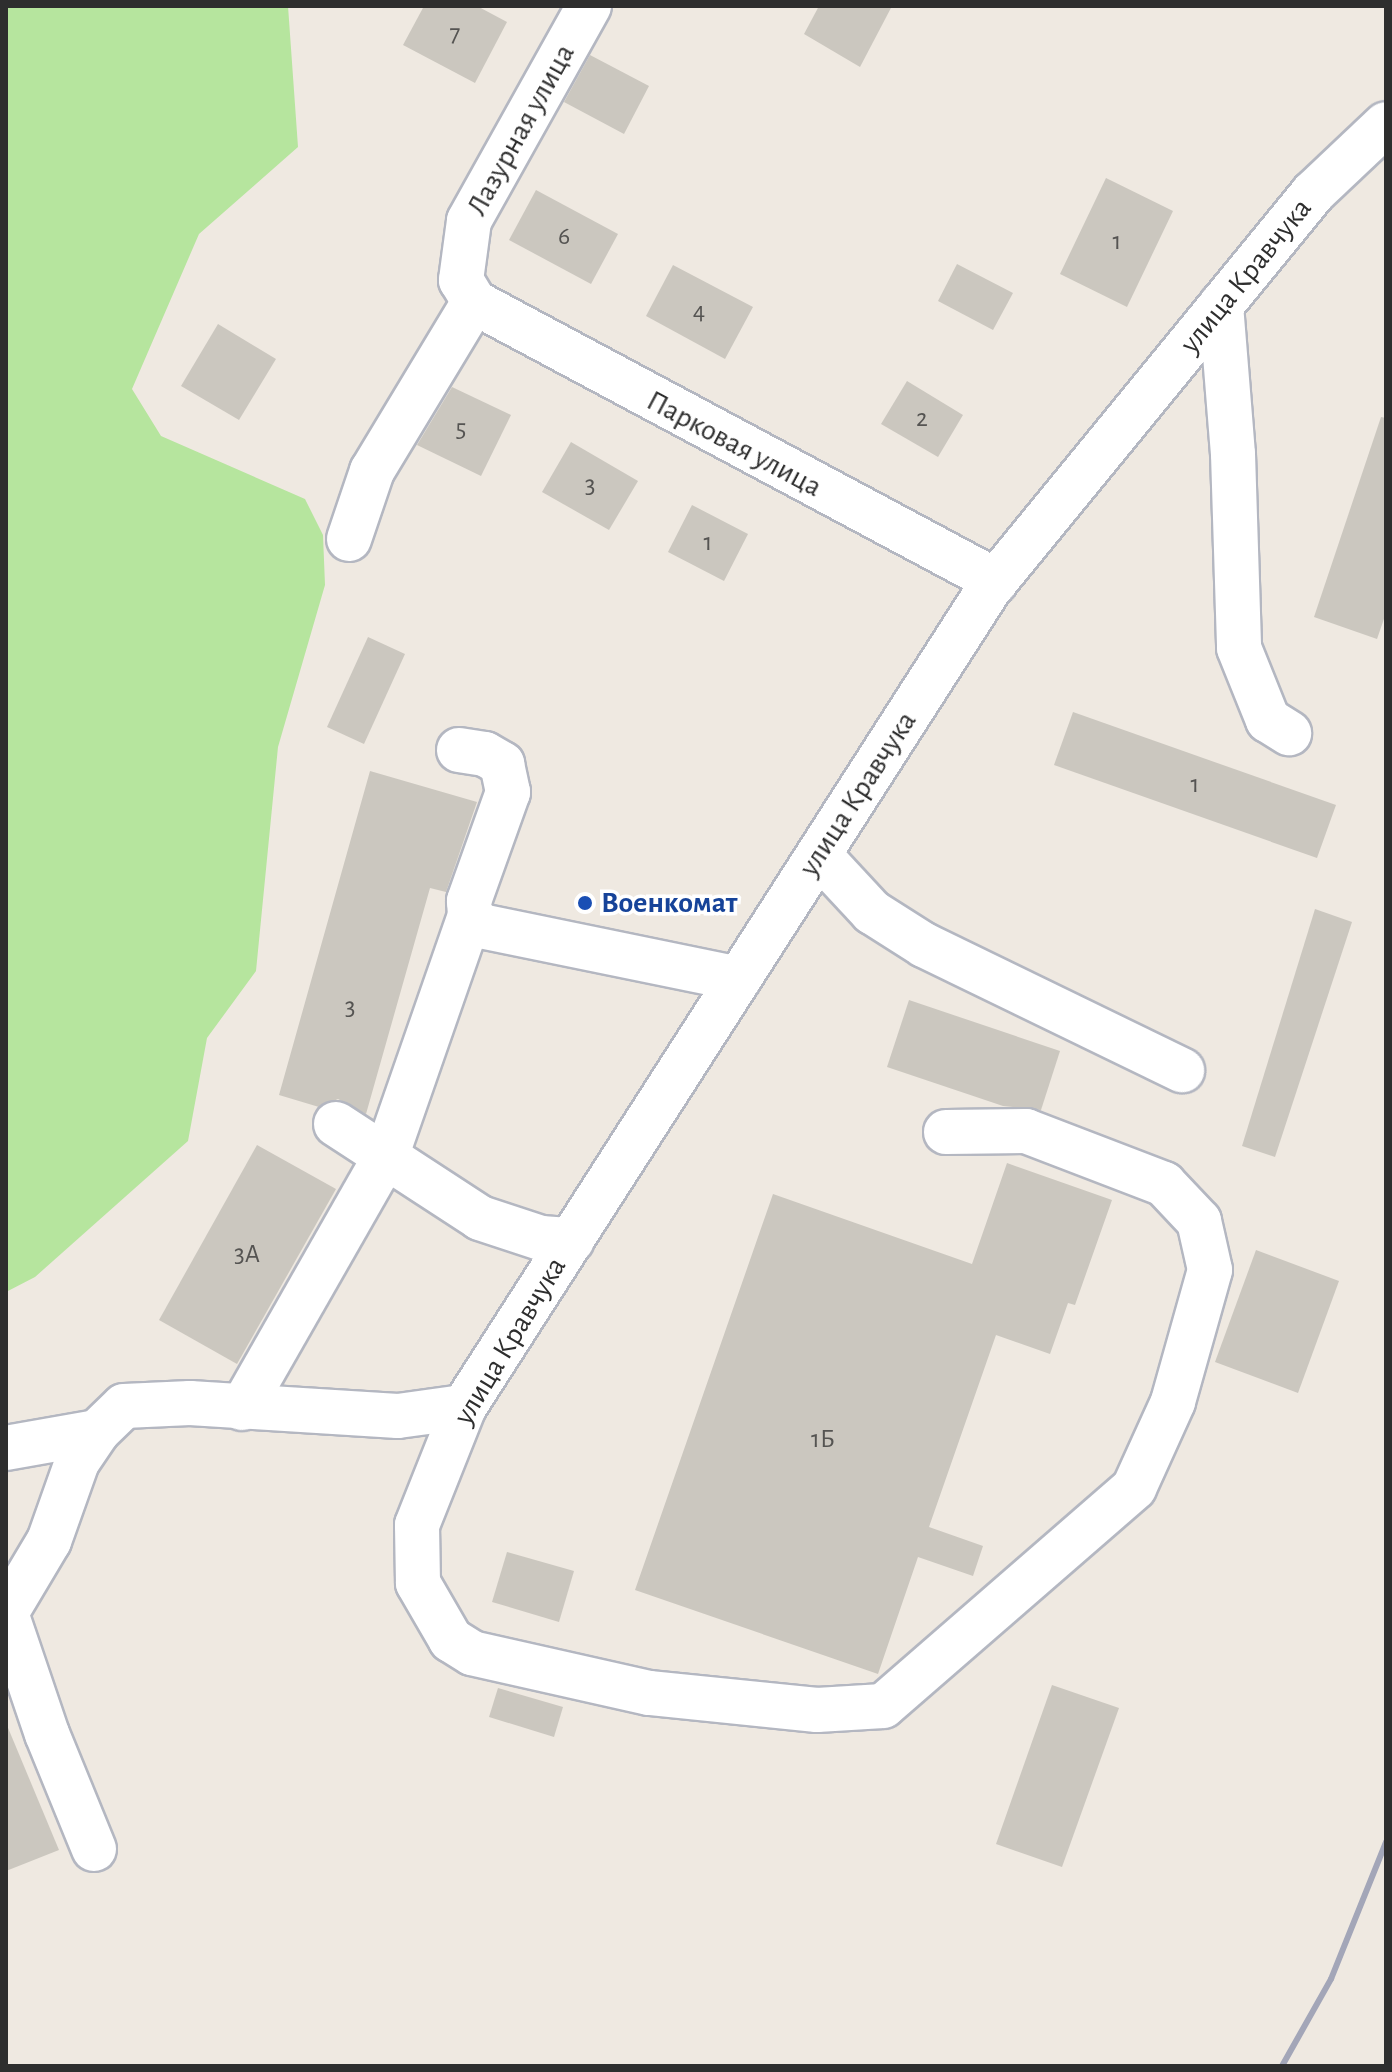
<!DOCTYPE html>
<html>
<head>
<meta charset="utf-8">
<style>
  body { margin:0 }
  #map { position:relative; width:1392px; height:2072px; overflow:hidden; background:#efe9e1; font-family:"Alegreya Sans",sans-serif }
  div>[style] { position:absolute }
  .green>* { inset:0; background:#b6e59e }
  .building>* { inset:0; background:#cbc7bf }
  .roads { filter:drop-shadow(2px 0 #b4b7c1) drop-shadow(-2px 0 #b4b7c1) drop-shadow(0 2px #b4b7c1) drop-shadow(0 -2px #b4b7c1) }
  .minor>* { height:44px; margin:-22px; padding:0 22px; transform-origin:22px; border-radius:22px; background:#fff }
  .rail>* { height:6px; margin:-3px; padding:0 3px; transform-origin:3px; border-radius:3px; background:#a3a6b8 }
  .dots>* { width:22px; height:22px; translate:-50% -50%; box-sizing:border-box; border:4px solid #fff; border-radius:50% }
  span { translate:-50% -50%; white-space:nowrap; text-align:center; line-height:1.15; -webkit-text-stroke:7px #fff; paint-order:stroke }
  .number-label { font-size:26px; color:#555452 }
  .number-label span { -webkit-text-stroke-width:0 }
  .street-label { font-size:30px; color:#2e2e2e }
  .transit-label { font-size:30px; color:#164399; font-weight:700 }
  .left { translate:0 -50%; text-align:left }
  .frame { position:absolute; inset:0; border:8px solid #2e2e2e; pointer-events:none }
</style>
</head>
<body>
<div id="map">
  <div class="green">
    <div style="clip-path:polygon(6px 6px,288px 6px,298px 147px,199px 234px,132px 389px,161px 436px,305px 499px,323px 535px,325px 585px,278px 747px,256px 971px,207px 1038px,188px 1141px,35px 1277px,6px 1292px)"></div>
  </div>
  <div class="building">
    <div style="clip-path:polygon(424px 6px,477px 6px,507px 22px,475px 83px,403px 45px)"></div>
    <div style="clip-path:polygon(819px 6px,892px 6px,860px 67px,804px 34px)"></div>
    <div style="clip-path:polygon(590px 55px,649px 86px,624px 134px,564px 102px)"></div>
    <div style="clip-path:polygon(1106px 178px,1173px 211px,1127px 307px,1060px 274px)"></div>
    <div style="clip-path:polygon(536px 190px,618px 234px,591px 284px,509px 240px)"></div>
    <div style="clip-path:polygon(957px 264px,1013px 293px,993px 330px,938px 301px)"></div>
    <div style="clip-path:polygon(673px 265px,753px 307px,725px 359px,646px 316px)"></div>
    <div style="clip-path:polygon(218px 324px,276px 359px,239px 420px,181px 386px)"></div>
    <div style="clip-path:polygon(907px 381px,963px 415px,938px 457px,881px 424px)"></div>
    <div style="clip-path:polygon(452px 387px,511px 415px,481px 476px,417px 445px)"></div>
    <div style="clip-path:polygon(1381px 417px,1386px 418px,1386px 613px,1377px 639px,1314px 617px)"></div>
    <div style="clip-path:polygon(571px 442px,638px 481px,609px 530px,542px 492px)"></div>
    <div style="clip-path:polygon(692px 505px,748px 534px,724px 581px,668px 552px)"></div>
    <div style="clip-path:polygon(368px 637px,405px 654px,364px 744px,327px 727px)"></div>
    <div style="clip-path:polygon(1073px 712px,1336px 805px,1317px 858px,1054px 765px)"></div>
    <div style="clip-path:polygon(370px 771px,477px 802px,446px 892px,430px 888px,366px 1114px,338px 1099px,319px 1107px,279px 1095px)"></div>
    <div style="clip-path:polygon(1315px 909px,1352px 922px,1275px 1157px,1242px 1146px)"></div>
    <div style="clip-path:polygon(909px 1000px,1060px 1051px,1041px 1110px,1003px 1106px,887px 1067px)"></div>
    <div style="clip-path:polygon(257px 1145px,336px 1189px,237px 1364px,159px 1320px)"></div>
    <div style="clip-path:polygon(1007px 1163px,1112px 1200px,1075px 1305px,1068px 1303px,1050px 1354px,996px 1335px,929px 1527px,983px 1546px,973px 1576px,918px 1557px,878px 1674px,635px 1590px,773px 1194px,972px 1264px)"></div>
    <div style="clip-path:polygon(1256px 1250px,1339px 1281px,1298px 1393px,1215px 1362px)"></div>
    <div style="clip-path:polygon(507px 1552px,574px 1571px,559px 1622px,492px 1602px)"></div>
    <div style="clip-path:polygon(1052px 1685px,1119px 1708px,1062px 1867px,996px 1844px)"></div>
    <div style="clip-path:polygon(498px 1688px,563px 1707px,554px 1737px,489px 1717px)"></div>
    <div style="clip-path:polygon(6px 1723px,59px 1850px,6px 1871px)"></div>
  </div>
  <div class="roads">
    <div class="minor">
      <div style="left:589px;top:6px;width:246px;rotate:119.2deg"></div>
      <div style="left:469px;top:221px;width:60px;rotate:97.7deg"></div>
      <div style="left:461px;top:280px;width:26px;rotate:59deg"></div>
      <div style="left:474px;top:302px;width:592px;rotate:28.12deg"></div>
      <div style="left:1221px;top:305px;width:149px;rotate:85.4deg"></div>
      <div style="left:1233px;top:454px;width:194px;rotate:88.2deg"></div>
      <div style="left:1239px;top:648px;width:78px;rotate:68.1deg"></div>
      <div style="left:1268px;top:720px;width:25px;rotate:32deg"></div>
      <div style="left:349px;top:539px;width:72px;rotate:-71.3deg"></div>
      <div style="left:372px;top:471px;width:197px;rotate:-58.9deg"></div>
      <div style="left:459px;top:750px;width:26px;rotate:9deg"></div>
      <div style="left:485px;top:754px;width:20px;rotate:30deg"></div>
      <div style="left:502px;top:764px;width:29px;rotate:78deg"></div>
      <div style="left:508px;top:792px;width:116px;rotate:109.7deg"></div>
      <div style="left:469px;top:901px;width:14px;rotate:86deg"></div>
      <div style="left:470px;top:915px;width:16px;rotate:45deg"></div>
      <div style="left:481px;top:926px;width:263px;rotate:11.6deg"></div>
      <div style="left:819px;top:855px;width:78px;rotate:47.1deg"></div>
      <div style="left:872px;top:912px;width:62px;rotate:32.4deg"></div>
      <div style="left:924px;top:945px;width:287px;rotate:25.9deg"></div>
      <div style="left:336px;top:1124px;width:172px;rotate:33.1deg"></div>
      <div style="left:480px;top:1218px;width:64px;rotate:18.2deg"></div>
      <div style="left:541px;top:1238px;width:31px;rotate:4deg"></div>
      <div style="left:946px;top:1132px;width:80px;rotate:-0.7deg"></div>
      <div style="left:1026px;top:1131px;width:148px;rotate:21deg"></div>
      <div style="left:1164px;top:1184px;width:51px;rotate:46.6deg"></div>
      <div style="left:1199px;top:1221px;width:50px;rotate:77.3deg"></div>
      <div style="left:1210px;top:1270px;width:137px;rotate:105.7deg"></div>
      <div style="left:1173px;top:1402px;width:94px;rotate:114.4deg"></div>
      <div style="left:1134px;top:1488px;width:332px;rotate:139deg"></div>
      <div style="left:883px;top:1706px;width:66px;rotate:176.5deg"></div>
      <div style="left:817px;top:1710px;width:169px;rotate:-174.2deg"></div>
      <div style="left:649px;top:1693px;width:181px;rotate:-167.3deg"></div>
      <div style="left:472px;top:1653px;width:25px;rotate:-148deg"></div>
      <div style="left:451px;top:1640px;width:66px;rotate:-120.1deg"></div>
      <div style="left:418px;top:1583px;width:58px;rotate:-91deg"></div>
      <div style="left:417px;top:1525px;width:127px;rotate:-68.3deg"></div>
      <div style="left:464px;top:1407px;width:972px;rotate:-57.31deg"></div>
      <div style="left:989px;top:589px;width:512px;rotate:-50.71deg"></div>
      <div style="left:1313px;top:193px;width:100px;rotate:-43.4deg"></div>
      <div style="left:242px;top:1408px;width:292px;rotate:-60.3deg"></div>
      <div style="left:387px;top:1154px;width:253px;rotate:-70.8deg"></div>
      <div style="left:6px;top:1448px;width:92px;rotate:-10deg"></div>
      <div style="left:94px;top:1849px;width:124px;rotate:-112.2deg"></div>
      <div style="left:47px;top:1734px;width:128px;rotate:-108.7deg"></div>
      <div style="left:6px;top:1613px;width:84px;rotate:-59.2deg"></div>
      <div style="left:49px;top:1541px;width:84px;rotate:-70.5deg"></div>
      <div style="left:77px;top:1462px;width:36px;rotate:-56deg"></div>
      <div style="left:97px;top:1432px;width:37px;rotate:-44deg"></div>
      <div style="left:124px;top:1406px;width:66px;rotate:-2.6deg"></div>
      <div style="left:190px;top:1403px;width:208px;rotate:3.6deg"></div>
      <div style="left:398px;top:1416px;width:67px;rotate:-7.8deg"></div>
    </div>
  </div>
  <div class="rail">
    <div style="left:1282px;top:2066px;width:100px;rotate:-60.6deg"></div>
    <div style="left:1331px;top:1979px;width:148px;rotate:-68.1deg"></div>
  </div>
  <div class="dots">
    <div style="left:585px;top:903px;background:#1a4fb4"></div>
  </div>
  <div class="number-label">
    <span style="left:455px;top:34px">7</span>
    <span style="left:564px;top:237px">6</span>
    <span style="left:1117px;top:242px">1</span>
    <span style="left:699px;top:312px">4</span>
    <span style="left:922px;top:419px">2</span>
    <span style="left:461px;top:429px">5</span>
    <span style="left:590px;top:486px">3</span>
    <span style="left:708px;top:543px">1</span>
    <span style="left:1195px;top:785px">1</span>
    <span style="left:350px;top:1008px">3</span>
    <span style="left:247px;top:1255px">3А</span>
    <span style="left:823px;top:1440px">1Б</span>
  </div>
  <div class="street-label">
    <span style="left:521px;top:130px;rotate:-61deg">Лазурная улица</span>
    <span style="left:1246px;top:276px;rotate:-51deg">улица Кравчука</span>
    <span style="left:734px;top:444px;rotate:28deg">Парковая улица</span>
    <span style="left:858px;top:794px;rotate:-57deg">улица Кравчука</span>
    <span style="left:510px;top:1341px;rotate:-59deg">улица Кравчука</span>
  </div>
  <div class="transit-label">
    <span class="left" style="left:601px;top:903px">Военкомат</span>
  </div>
  <div class="frame"></div>
</div>
</body>
</html>
